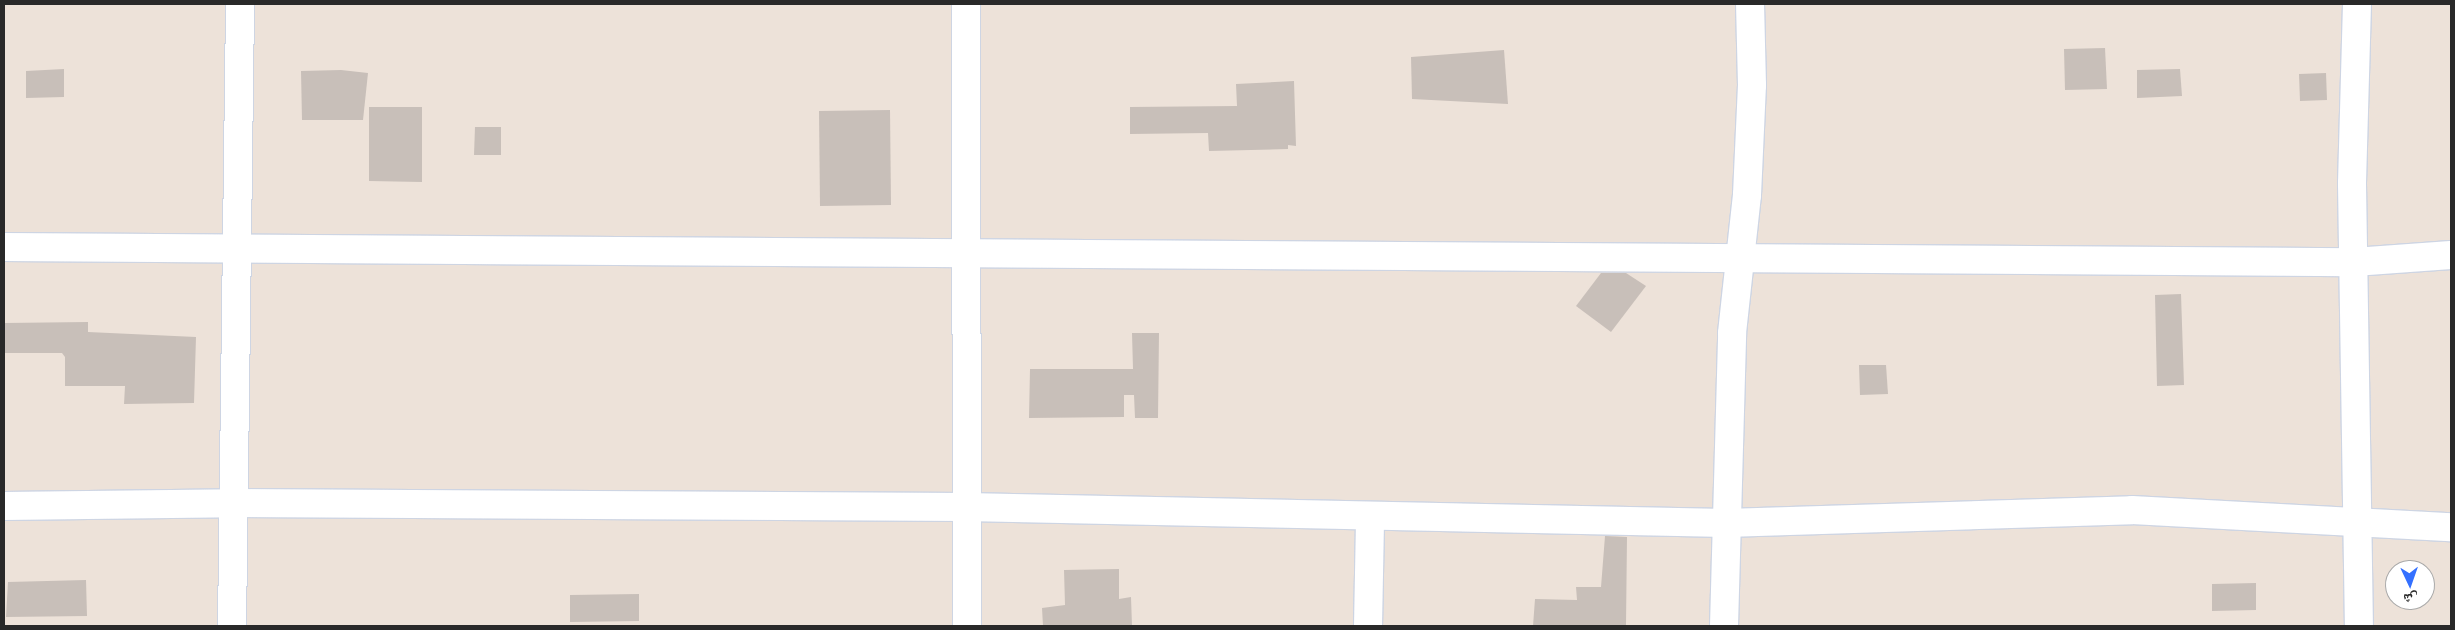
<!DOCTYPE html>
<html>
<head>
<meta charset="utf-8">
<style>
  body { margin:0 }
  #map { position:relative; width:2455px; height:630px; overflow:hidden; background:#ede2d9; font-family:Jost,"Noto Naskh Arabic",sans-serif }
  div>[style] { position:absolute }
  .building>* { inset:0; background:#c8bfb9 }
  .roads { filter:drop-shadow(1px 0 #ced5e3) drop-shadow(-1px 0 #ced5e3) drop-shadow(0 1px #ced5e3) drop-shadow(0 -1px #ced5e3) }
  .minor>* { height:28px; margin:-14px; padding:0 14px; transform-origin:14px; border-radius:14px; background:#fff }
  span { translate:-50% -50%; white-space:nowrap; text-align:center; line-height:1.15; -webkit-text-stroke:4.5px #fff; paint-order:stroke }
  .frame { position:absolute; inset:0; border:5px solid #292929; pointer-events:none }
  .north { position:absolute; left:2385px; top:560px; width:50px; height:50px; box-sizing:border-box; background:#fff; border:1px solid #a9a9a9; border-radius:50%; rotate:177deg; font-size:14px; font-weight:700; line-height:20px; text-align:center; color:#292929 }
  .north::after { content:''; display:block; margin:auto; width:18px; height:22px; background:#3470ff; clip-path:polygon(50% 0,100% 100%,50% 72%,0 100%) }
</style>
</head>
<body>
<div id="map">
  <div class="building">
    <div style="clip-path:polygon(2105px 48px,2107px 89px,2065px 90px,2064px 49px)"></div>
    <div style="clip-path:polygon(1504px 50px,1508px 104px,1412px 99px,1411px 57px)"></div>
    <div style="clip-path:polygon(64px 69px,64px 97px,26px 98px,26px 71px)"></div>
    <div style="clip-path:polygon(2180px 69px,2182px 96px,2137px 98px,2137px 70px)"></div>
    <div style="clip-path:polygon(341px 70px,368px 73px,363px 120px,302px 120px,301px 71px)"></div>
    <div style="clip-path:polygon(2326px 73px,2327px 100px,2300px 101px,2299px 74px)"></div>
    <div style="clip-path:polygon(1294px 81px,1296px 146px,1288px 145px,1288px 149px,1209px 151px,1208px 133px,1130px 134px,1130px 107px,1237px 106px,1236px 84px)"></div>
    <div style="clip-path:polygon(369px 107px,422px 107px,422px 182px,369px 181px)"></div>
    <div style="clip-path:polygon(890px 110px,891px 205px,820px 206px,819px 111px)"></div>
    <div style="clip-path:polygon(475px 127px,501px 127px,501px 155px,474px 155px)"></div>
    <div style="clip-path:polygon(1601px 273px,1626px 273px,1646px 286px,1611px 332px,1576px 306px)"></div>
    <div style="clip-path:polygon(2181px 294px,2184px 385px,2157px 386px,2155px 295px)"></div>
    <div style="clip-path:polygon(88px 322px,88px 332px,196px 337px,194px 403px,124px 404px,125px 386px,65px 386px,65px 357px,62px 353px,4px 353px,4px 323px)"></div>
    <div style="clip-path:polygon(1132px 333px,1159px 333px,1158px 418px,1135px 418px,1134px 395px,1124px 395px,1124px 417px,1029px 418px,1030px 369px,1133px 369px)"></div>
    <div style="clip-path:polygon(1859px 365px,1886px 365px,1888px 394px,1860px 395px)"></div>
    <div style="clip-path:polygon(1605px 536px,1627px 537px,1626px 625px,1533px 626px,1535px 599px,1577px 600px,1576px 587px,1601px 587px)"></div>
    <div style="clip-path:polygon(1119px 569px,1119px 599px,1131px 597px,1132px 626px,1043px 626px,1042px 608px,1065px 605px,1064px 570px)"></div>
    <div style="clip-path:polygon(86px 580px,87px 616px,6px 617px,8px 582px)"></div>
    <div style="clip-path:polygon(2256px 583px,2256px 610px,2212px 611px,2212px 584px)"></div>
    <div style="clip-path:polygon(639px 594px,639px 621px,570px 622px,570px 595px)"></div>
  </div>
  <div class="roads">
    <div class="minor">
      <div style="left:966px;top:4px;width:622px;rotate:89.91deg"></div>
      <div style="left:2357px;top:4px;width:180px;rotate:91.6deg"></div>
      <div style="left:2352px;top:184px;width:442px;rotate:89.1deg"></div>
      <div style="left:4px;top:247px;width:2350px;rotate:0.37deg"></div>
      <div style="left:2354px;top:262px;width:97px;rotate:-4.1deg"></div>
      <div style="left:4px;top:506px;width:230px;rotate:-0.7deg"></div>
      <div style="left:234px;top:503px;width:732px;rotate:0.31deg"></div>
      <div style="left:966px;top:507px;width:760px;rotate:1.21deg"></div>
      <div style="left:1726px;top:523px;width:406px;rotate:-1.8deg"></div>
      <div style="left:2132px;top:510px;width:319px;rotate:3.1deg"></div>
      <div style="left:232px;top:626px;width:622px;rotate:-89.26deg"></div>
      <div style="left:1368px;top:626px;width:109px;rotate:-88.9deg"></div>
      <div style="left:1724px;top:626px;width:293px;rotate:-88.4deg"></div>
      <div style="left:1732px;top:333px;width:139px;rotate:-83.8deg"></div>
      <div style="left:1747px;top:195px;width:110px;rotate:-87.4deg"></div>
      <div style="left:1752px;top:85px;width:81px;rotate:-91.4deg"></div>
    </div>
  </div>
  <div class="frame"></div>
  <div class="north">ش</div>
</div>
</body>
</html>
